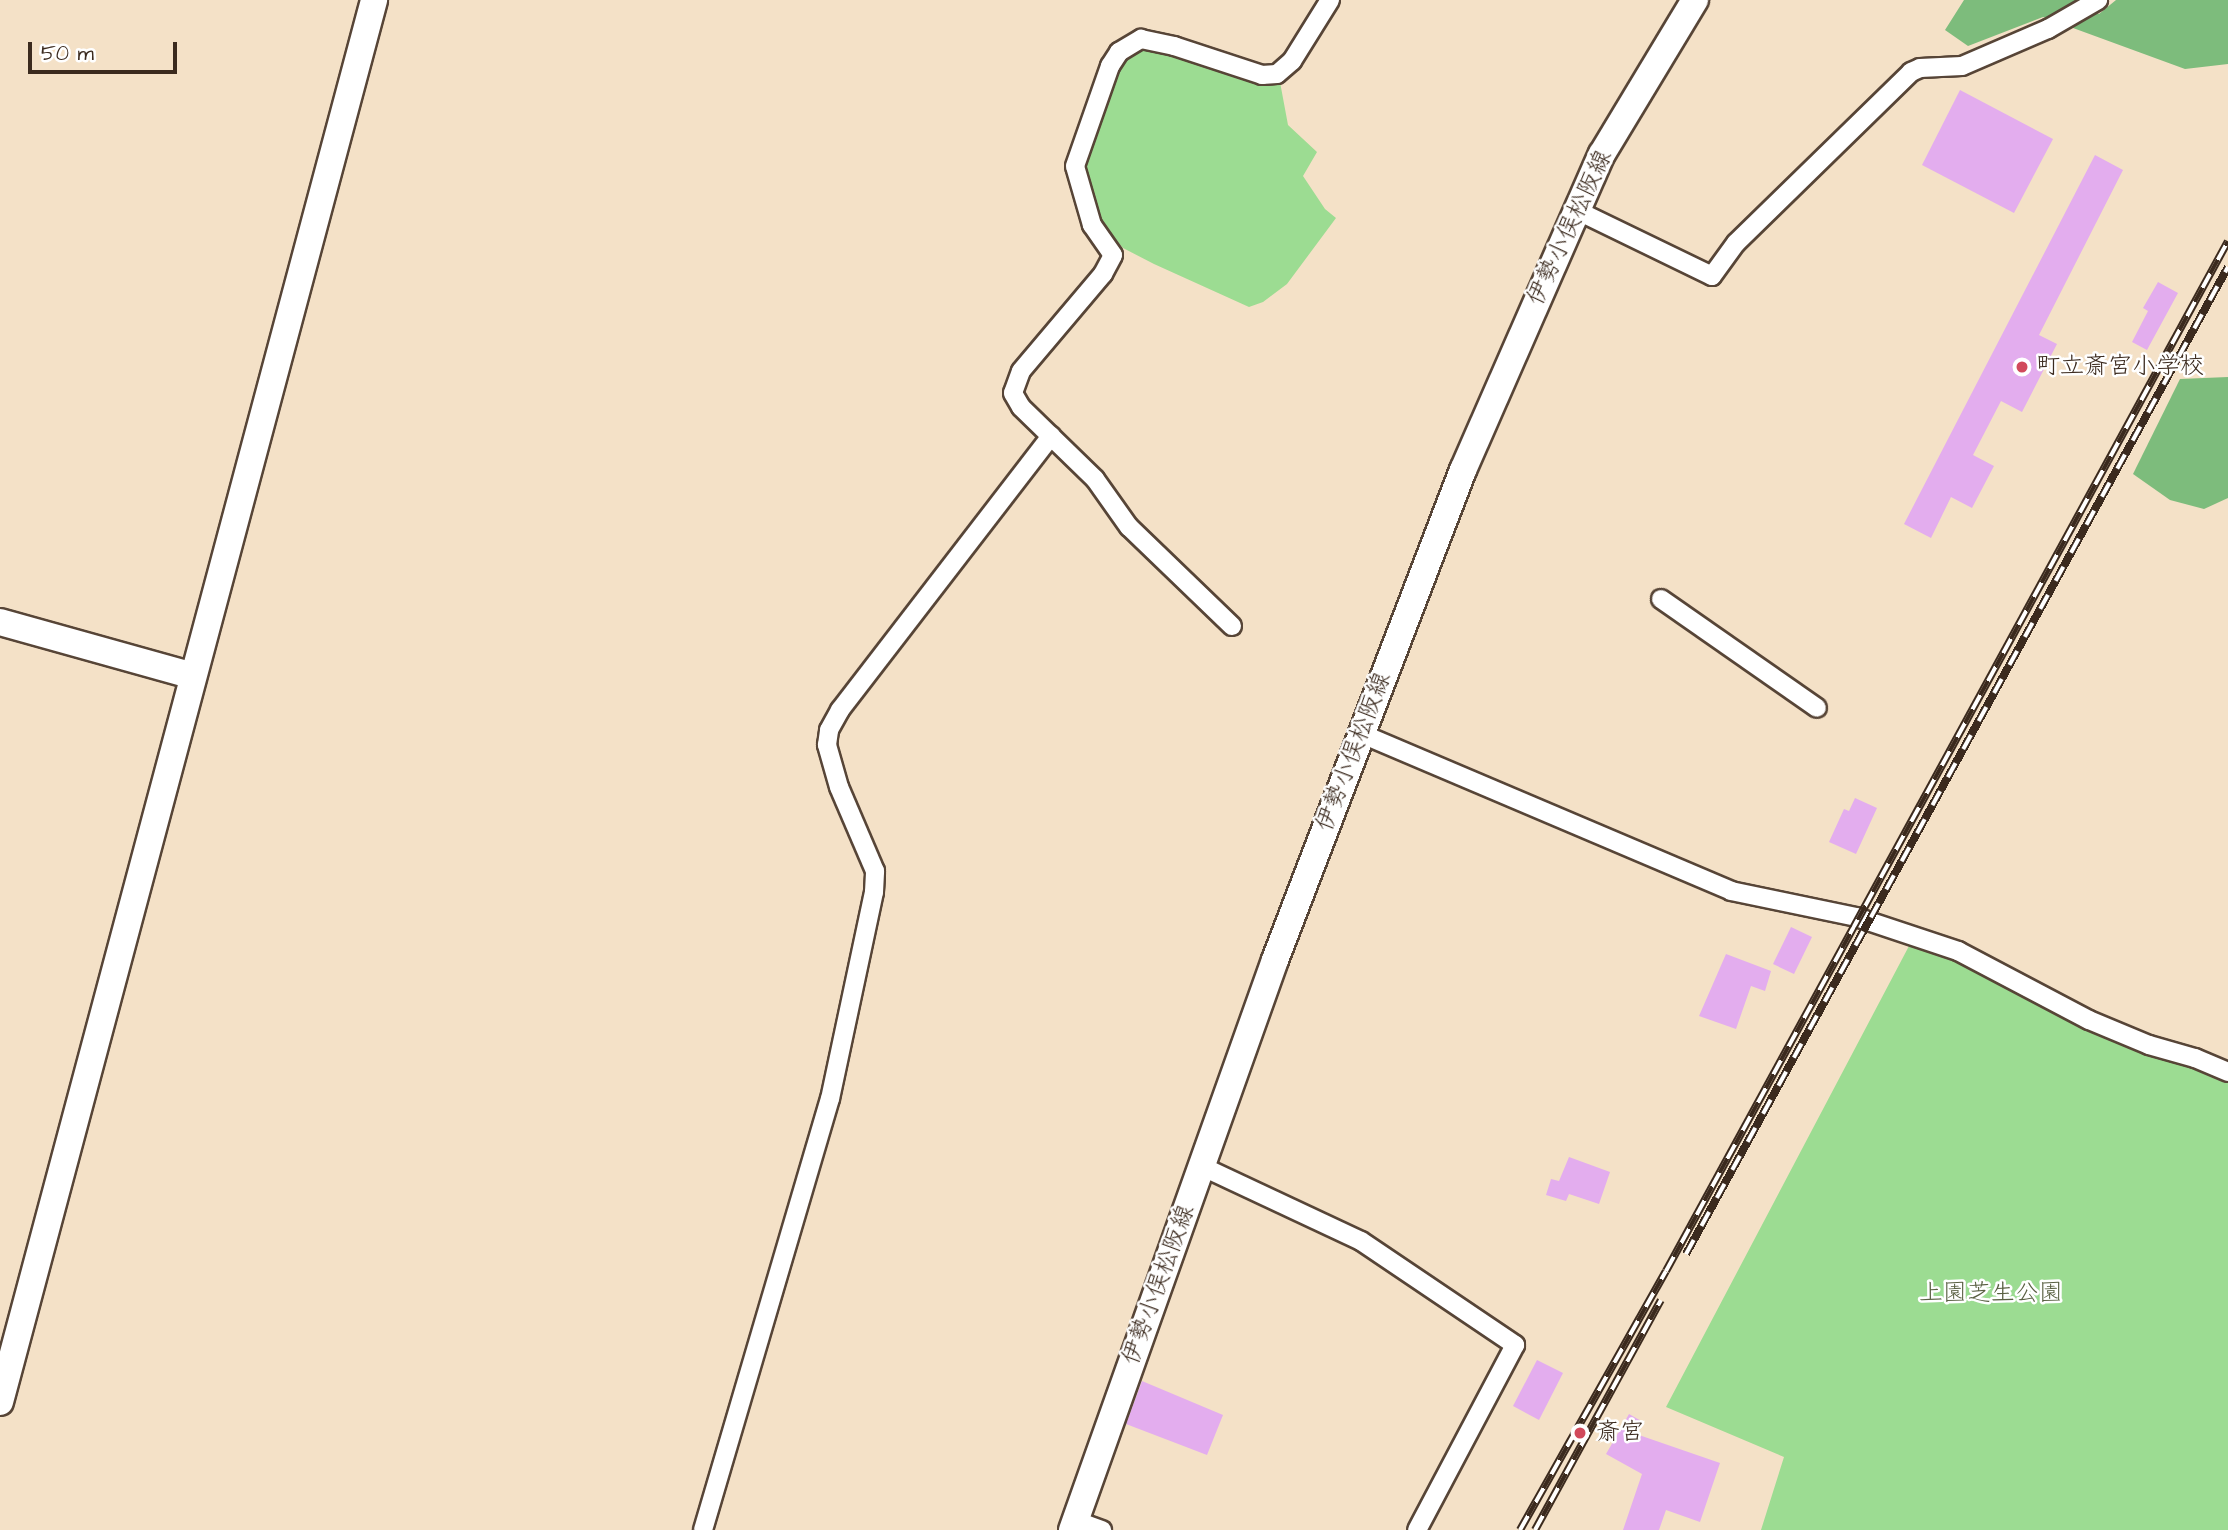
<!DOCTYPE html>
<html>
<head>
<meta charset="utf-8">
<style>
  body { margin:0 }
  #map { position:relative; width:2228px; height:1530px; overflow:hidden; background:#f4e1c7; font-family:"Architects Daughter","Klee One",sans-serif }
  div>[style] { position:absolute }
  .green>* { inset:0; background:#9cdc92 }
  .forest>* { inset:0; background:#7dbc7c }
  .building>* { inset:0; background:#e3adee }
  .roads { filter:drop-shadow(2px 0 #574537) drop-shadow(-2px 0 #574537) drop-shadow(0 2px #574537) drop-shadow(0 -2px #574537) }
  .street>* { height:18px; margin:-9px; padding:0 9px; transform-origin:9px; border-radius:9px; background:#fff }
  .secondary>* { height:26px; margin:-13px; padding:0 13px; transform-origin:13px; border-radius:13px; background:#fff }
  .rail>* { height:8px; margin-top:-4px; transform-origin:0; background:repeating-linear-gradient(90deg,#fff 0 16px,#3b2a1e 0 32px); box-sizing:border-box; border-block:2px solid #3b2a1e }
  .dots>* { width:19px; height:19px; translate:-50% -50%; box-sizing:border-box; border:4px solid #fff; border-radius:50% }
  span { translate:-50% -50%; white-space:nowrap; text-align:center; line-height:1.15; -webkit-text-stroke:5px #fff; paint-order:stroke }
  .street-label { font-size:24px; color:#3b2a1e }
  .poi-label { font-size:24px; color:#3b2a1e }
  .left { translate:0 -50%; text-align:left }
  .park-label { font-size:24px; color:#585f41 }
  .scale { position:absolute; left:28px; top:42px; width:149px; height:32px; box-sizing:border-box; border:4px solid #3b2a1e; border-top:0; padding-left:9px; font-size:21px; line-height:24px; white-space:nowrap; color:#3b2a1e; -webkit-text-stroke:5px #fff; paint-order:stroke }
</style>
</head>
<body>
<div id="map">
  <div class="green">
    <div style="clip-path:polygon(1147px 43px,1261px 82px,1280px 82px,1288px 125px,1317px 152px,1303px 176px,1325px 209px,1336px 218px,1287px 284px,1263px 302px,1249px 307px,1154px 264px,1123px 248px,1097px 219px,1081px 163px,1116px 66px,1130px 50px)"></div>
    <div style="clip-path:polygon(1909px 946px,1975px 966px,2228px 1081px,2228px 1530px,1761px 1530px,1784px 1457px,1666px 1407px)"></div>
  </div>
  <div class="forest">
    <div style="clip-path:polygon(1964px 0,2077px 0,2099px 14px,2116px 0,2228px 0,2228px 64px,2185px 69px,2043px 17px,1968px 46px,1945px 30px)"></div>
    <div style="clip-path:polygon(2228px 377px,2228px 498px,2204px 509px,2170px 500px,2133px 474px,2180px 379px)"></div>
  </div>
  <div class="building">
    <div style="clip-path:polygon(1960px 90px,2053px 139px,2014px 213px,1922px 165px)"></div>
    <div style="clip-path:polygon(2095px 155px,2123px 170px,2039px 335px,2057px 344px,2022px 412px,2001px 401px,1973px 455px,1994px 466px,1972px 508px,1951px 497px,1931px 538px,1904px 524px)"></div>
    <div style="clip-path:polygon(2158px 282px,2178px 293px,2147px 350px,2132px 342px,2148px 311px,2143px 308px)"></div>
    <div style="clip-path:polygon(1855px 798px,1877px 808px,1856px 854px,1829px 842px,1844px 809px,1849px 811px)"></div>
    <div style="clip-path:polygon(1791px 927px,1812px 937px,1794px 974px,1773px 964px)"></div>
    <div style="clip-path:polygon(1726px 954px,1771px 971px,1765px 991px,1751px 986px,1736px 1029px,1699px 1016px)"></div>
    <div style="clip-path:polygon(1569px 1157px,1610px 1172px,1599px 1204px,1569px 1194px,1566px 1201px,1546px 1195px,1551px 1179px,1559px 1181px)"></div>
    <div style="clip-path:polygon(1537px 1360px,1563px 1373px,1539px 1420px,1513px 1406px)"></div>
    <div style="clip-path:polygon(1142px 1381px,1223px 1415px,1207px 1455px,1126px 1424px)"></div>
    <div style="clip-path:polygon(1629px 1414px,1643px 1422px,1636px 1434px,1720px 1463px,1700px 1522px,1666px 1510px,1659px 1530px,1623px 1530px,1642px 1474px,1606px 1454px)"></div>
  </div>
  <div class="roads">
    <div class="street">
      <div style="left:1576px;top:210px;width:151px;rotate:25.9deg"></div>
      <div style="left:1712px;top:276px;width:41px;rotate:-54deg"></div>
      <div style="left:1736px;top:243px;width:245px;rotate:-44.3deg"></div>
      <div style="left:1911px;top:72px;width:10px;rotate:-24deg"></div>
      <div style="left:1920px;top:68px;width:42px;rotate:-2.7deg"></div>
      <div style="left:1962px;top:66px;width:94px;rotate:-23.3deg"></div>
      <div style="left:2048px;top:29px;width:58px;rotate:-30.1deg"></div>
      <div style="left:1661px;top:599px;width:190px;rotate:34.9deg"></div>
      <div style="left:1232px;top:626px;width:143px;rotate:-136.1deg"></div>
      <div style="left:1129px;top:527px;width:59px;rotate:-125.3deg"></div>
      <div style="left:1095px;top:479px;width:103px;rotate:-135.8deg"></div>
      <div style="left:1021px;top:407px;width:16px;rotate:-120deg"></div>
      <div style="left:1013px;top:393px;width:23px;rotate:-70deg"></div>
      <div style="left:1021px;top:371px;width:127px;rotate:-49.8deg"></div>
      <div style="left:1103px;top:274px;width:21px;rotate:-62deg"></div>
      <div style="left:1113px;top:255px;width:37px;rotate:-125deg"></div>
      <div style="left:1092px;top:225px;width:61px;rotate:-106.1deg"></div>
      <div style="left:1075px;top:166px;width:106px;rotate:-70.7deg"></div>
      <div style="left:1110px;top:66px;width:17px;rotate:-57deg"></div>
      <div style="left:1119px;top:52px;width:26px;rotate:-31deg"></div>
      <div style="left:1141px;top:39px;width:34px;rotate:12deg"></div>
      <div style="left:1174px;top:46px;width:93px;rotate:18.2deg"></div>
      <div style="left:1262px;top:75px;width:15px;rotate:-4deg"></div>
      <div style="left:1277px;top:74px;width:20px;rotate:-41deg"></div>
      <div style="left:1292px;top:61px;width:72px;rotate:-58.1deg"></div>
      <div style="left:1362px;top:734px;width:401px;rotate:23deg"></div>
      <div style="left:1731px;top:891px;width:128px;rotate:11.7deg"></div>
      <div style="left:1856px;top:917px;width:108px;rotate:18.4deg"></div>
      <div style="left:1958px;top:951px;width:148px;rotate:27.8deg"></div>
      <div style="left:2089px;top:1020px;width:65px;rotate:22.6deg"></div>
      <div style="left:2149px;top:1045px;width:48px;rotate:15.8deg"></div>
      <div style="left:2195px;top:1058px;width:36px;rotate:23deg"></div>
      <div style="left:1203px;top:1167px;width:174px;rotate:25.1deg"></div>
      <div style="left:1361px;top:1241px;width:186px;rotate:34deg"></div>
      <div style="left:1515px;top:1345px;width:209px;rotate:117.9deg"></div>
      <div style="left:1074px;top:1520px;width:30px;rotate:20deg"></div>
      <div style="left:703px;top:1530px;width:449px;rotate:-73.6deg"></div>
      <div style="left:830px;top:1099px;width:212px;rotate:-78deg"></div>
      <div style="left:874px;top:892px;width:21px;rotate:-87deg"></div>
      <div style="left:875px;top:871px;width:91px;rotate:-113.2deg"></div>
      <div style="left:839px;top:787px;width:44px;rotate:-105.9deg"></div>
      <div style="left:827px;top:745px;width:15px;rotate:-82deg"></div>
      <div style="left:829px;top:730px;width:23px;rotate:-61deg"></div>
      <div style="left:840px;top:710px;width:346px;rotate:-52.4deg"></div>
    </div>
    <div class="secondary">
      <div style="left:0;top:622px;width:200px;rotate:15.6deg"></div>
      <div style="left:0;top:1402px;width:1451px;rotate:-75.06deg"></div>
      <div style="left:1072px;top:1530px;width:605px;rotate:-70.4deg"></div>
      <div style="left:1275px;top:960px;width:525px;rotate:-69.01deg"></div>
      <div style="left:1463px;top:470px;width:345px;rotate:-66.3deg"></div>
      <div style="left:1602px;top:154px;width:180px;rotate:-58.9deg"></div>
    </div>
  </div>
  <div class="rail">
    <div style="left:1686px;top:1254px;width:1126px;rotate:-61.23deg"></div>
    <div style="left:1520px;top:1530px;width:297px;rotate:-60.6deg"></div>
    <div style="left:1666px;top:1271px;width:1173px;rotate:-61.38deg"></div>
    <div style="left:1535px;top:1530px;width:262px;rotate:-61.3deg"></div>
  </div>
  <div class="dots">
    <div style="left:2022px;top:367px;background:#d1495b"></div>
    <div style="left:1580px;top:1433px;background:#d1495b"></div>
  </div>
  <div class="street-label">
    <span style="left:1570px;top:228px;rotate:-65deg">伊勢小俣松阪線</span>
    <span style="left:1354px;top:752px;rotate:-69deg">伊勢小俣松阪線</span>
    <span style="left:1159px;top:1285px;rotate:-70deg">伊勢小俣松阪線</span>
  </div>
  <div class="poi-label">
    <span class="left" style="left:2036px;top:367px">町立斎宮小学校</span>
    <span class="left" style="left:1596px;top:1433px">斎宮</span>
  </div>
  <div class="park-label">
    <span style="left:1991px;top:1294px">上園芝生公園</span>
  </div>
  <div class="scale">50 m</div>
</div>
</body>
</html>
